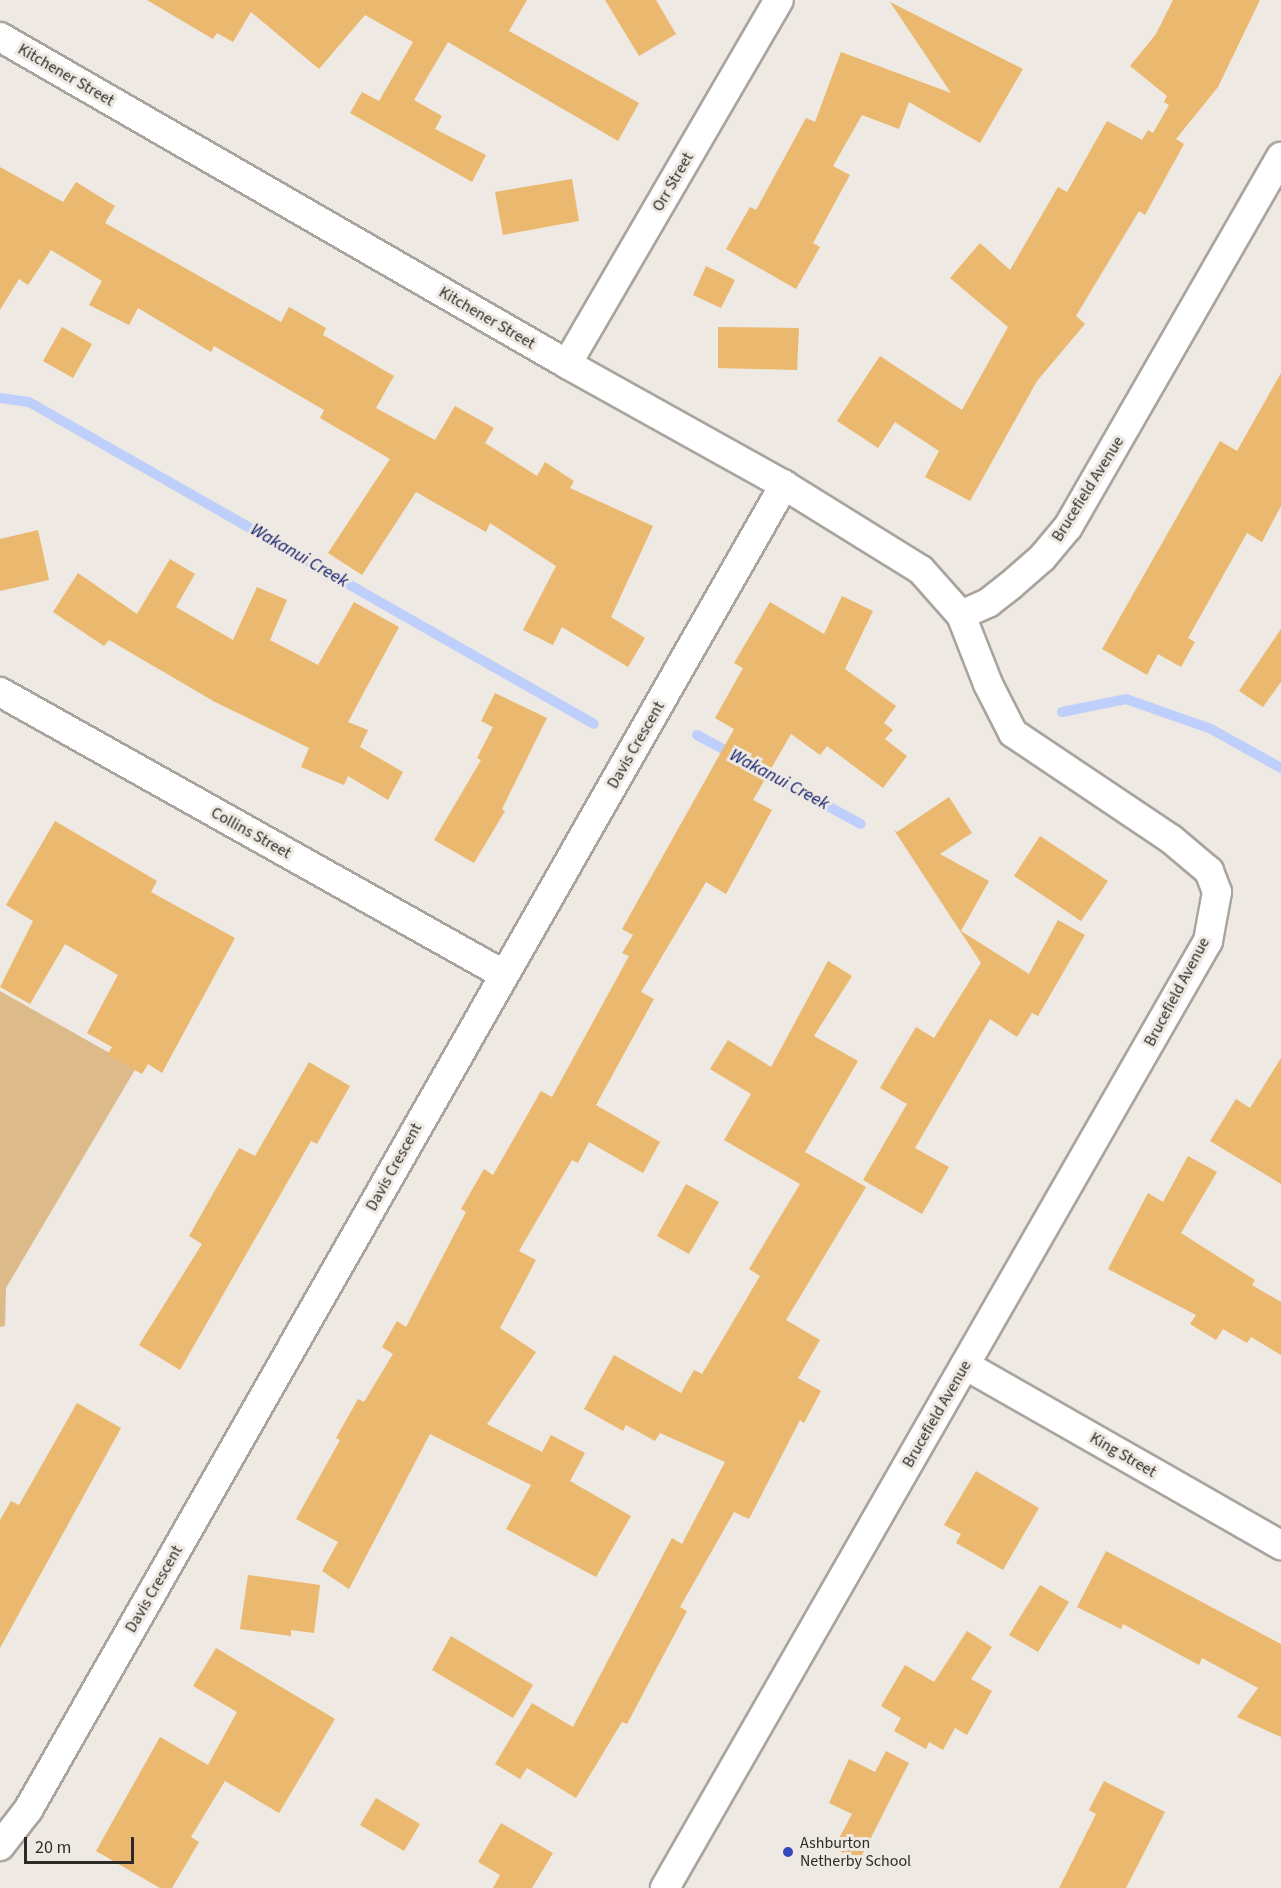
<!DOCTYPE html>
<html>
<head>
<meta charset="utf-8">
<style>
  body { margin:0 }
  #map { position:relative; width:1281px; height:1888px; overflow:hidden; background:#eee9e2; font-family:"Source Sans 3",sans-serif }
  div>[style] { position:absolute }
  .green>* { inset:0; background:#ddba89 }
  .stream>* { height:10px; margin:-5px; padding:0 5px; transform-origin:5px; border-radius:5px; background:#bfcffc }
  .building>* { inset:0; background:#eab86e }
  .roads { filter:drop-shadow(2px 0 #a9a49e) drop-shadow(-2px 0 #a9a49e) drop-shadow(0 2px #a9a49e) drop-shadow(0 -2px #a9a49e) }
  .minor>* { height:28px; margin:-14px; padding:0 14px; transform-origin:14px; border-radius:14px; background:#fff }
  .dots>* { width:16px; height:16px; translate:-50% -50%; box-sizing:border-box; border:3px solid #eee9e2; border-radius:50% }
  span { translate:-50% -50%; white-space:nowrap; text-align:center; line-height:1.15; -webkit-text-stroke:6px #eee9e2; paint-order:stroke }
  .street-label { font-size:16px; color:#2d2b28 }
  .poi-label { font-size:16px; color:#2d2b28 }
  .left { translate:0 -50%; text-align:left }
  .water-label { font-size:18px; color:#152071; font-style:italic }
  .scale { position:absolute; left:24px; top:1837px; width:110px; height:27px; box-sizing:border-box; border:3px solid #2d2b28; border-top:0; padding-left:8px; font-size:18px; line-height:21px; white-space:nowrap; color:#2d2b28; -webkit-text-stroke:4px #eee9e2; paint-order:stroke }
</style>
</head>
<body>
<div id="map">
  <div class="green">
    <div style="clip-path:polygon(0 991px,136px 1068px,6px 1288px,5px 1326px,0 1327px)"></div>
  </div>
  <div class="stream">
    <div style="left:0;top:398px;width:29px;rotate:8deg"></div>
    <div style="left:29px;top:402px;width:650px;rotate:29.68deg"></div>
    <div style="left:1062px;top:712px;width:65px;rotate:-11.5deg"></div>
    <div style="left:1126px;top:699px;width:90px;rotate:19.4deg"></div>
    <div style="left:1211px;top:729px;width:80px;rotate:29.1deg"></div>
    <div style="left:697px;top:735px;width:42px;rotate:28.4deg"></div>
    <div style="left:756px;top:767px;width:119px;rotate:28.5deg"></div>
  </div>
  <div class="building">
    <div style="clip-path:polygon(147px 0,527px 0,509px 31px,639px 103px,618px 141px,448px 42px,414px 100px,442px 116px,435px 129px,486px 155px,472px 182px,350px 113px,362px 92px,379px 101px,413px 42px,365px 15px,319px 69px,251px 12px,233px 42px,217px 33px,213px 39px)"></div>
    <div style="clip-path:polygon(605px 0,656px 0,676px 34px,639px 56px)"></div>
    <div style="clip-path:polygon(1173px 0,1260px 0,1218px 87px,1176px 139px,1184px 144px,1145px 215px,1139px 211px,1076px 316px,1085px 324px,1037px 381px,970px 501px,925px 477px,939px 451px,895px 422px,878px 448px,837px 421px,880px 356px,962px 410px,1008px 327px,950px 278px,980px 243px,1010px 270px,1058px 187px,1067px 192px,1107px 121px,1142px 140px,1148px 130px,1153px 133px,1169px 105px,1164px 102px,1167px 96px,1130px 66px,1156px 34px)"></div>
    <div style="clip-path:polygon(890px 2px,1023px 69px,980px 143px,909px 102px,899px 129px,862px 115px,833px 166px,850px 175px,813px 243px,820px 247px,796px 289px,726px 249px,750px 207px,756px 210px,806px 118px,815px 122px,841px 52px,951px 93px)"></div>
    <div style="clip-path:polygon(0 167px,63px 202px,76px 182px,115px 206px,105px 223px,281px 322px,289px 307px,326px 328px,323px 335px,394px 376px,376px 408px,435px 440px,455px 406px,494px 428px,485px 443px,537px 476px,545px 462px,574px 481px,570px 488px,653px 526px,611px 617px,645px 638px,628px 667px,562px 627px,553px 645px,523px 630px,556px 566px,490px 523px,486px 532px,416px 492px,362px 575px,328px 553px,390px 459px,320px 418px,324px 410px,214px 346px,211px 352px,138px 308px,129px 325px,89px 305px,102px 281px,51px 250px,28px 285px,19px 279px,0 310px)"></div>
    <div style="clip-path:polygon(572px 179px,579px 221px,503px 235px,495px 192px)"></div>
    <div style="clip-path:polygon(706px 266px,735px 280px,721px 308px,693px 295px)"></div>
    <div style="clip-path:polygon(62px 327px,92px 344px,73px 378px,43px 361px)"></div>
    <div style="clip-path:polygon(718px 327px,799px 328px,797px 370px,718px 368px)"></div>
    <div style="clip-path:polygon(1281px 373px,1281px 506px,1262px 542px,1247px 533px,1188px 638px,1195px 642px,1181px 667px,1158px 654px,1147px 675px,1102px 649px,1220px 441px,1237px 451px)"></div>
    <div style="clip-path:polygon(38px 530px,49px 580px,0 591px,0 539px)"></div>
    <div style="clip-path:polygon(170px 559px,195px 574px,176px 607px,233px 640px,257px 587px,287px 600px,270px 640px,318px 665px,354px 602px,399px 627px,348px 722px,368px 730px,360px 747px,403px 772px,388px 800px,348px 776px,344px 785px,301px 767px,309px 748px,215px 702px,109px 640px,104px 646px,53px 612px,78px 573px,137px 614px)"></div>
    <div style="clip-path:polygon(842px 596px,873px 611px,845px 669px,896px 706px,884px 723px,893px 730px,885px 739px,907px 756px,883px 788px,827px 746px,820px 755px,791px 734px,753px 800px,772px 810px,726px 894px,706px 882px,641px 992px,654px 999px,596px 1105px,660px 1142px,643px 1173px,589px 1142px,578px 1163px,572px 1160px,519px 1251px,536px 1260px,500px 1328px,536px 1352px,487px 1424px,542px 1452px,551px 1435px,585px 1453px,570px 1481px,631px 1516px,596px 1577px,506px 1529px,531px 1485px,430px 1434px,349px 1589px,322px 1571px,338px 1542px,296px 1519px,340px 1440px,336px 1438px,358px 1399px,364px 1402px,393px 1354px,382px 1347px,397px 1321px,406px 1327px,466px 1212px,461px 1209px,484px 1169px,493px 1175px,541px 1091px,552px 1097px,629px 956px,622px 953px,633px 935px,622px 929px,734px 729px,715px 718px,743px 668px,734px 663px,770px 602px,824px 634px)"></div>
    <div style="clip-path:polygon(1281px 629px,1281px 682px,1263px 707px,1239px 691px)"></div>
    <div style="clip-path:polygon(495px 693px,547px 718px,502px 809px,505px 811px,474px 863px,434px 840px,481px 760px,477px 758px,493px 727px,481px 721px)"></div>
    <div style="clip-path:polygon(949px 797px,972px 833px,940px 854px,989px 881px,961px 931px,1029px 974px,1058px 920px,1085px 935px,1038px 1016px,1032px 1013px,1017px 1037px,990px 1019px,915px 1148px,949px 1167px,922px 1214px,863px 1180px,907px 1104px,880px 1088px,916px 1027px,934px 1038px,981px 963px,894px 830px,897px 832px)"></div>
    <div style="clip-path:polygon(55px 821px,157px 881px,151px 892px,235px 938px,162px 1073px,148px 1064px,142px 1074px,107px 1055px,112px 1047px,87px 1033px,118px 975px,65px 944px,30px 1004px,0 987px,33px 921px,6px 905px)"></div>
    <div style="clip-path:polygon(1040px 836px,1108px 881px,1081px 921px,1014px 876px)"></div>
    <div style="clip-path:polygon(828px 961px,852px 976px,814px 1036px,858px 1061px,805px 1152px,866px 1187px,786px 1320px,820px 1340px,798px 1378px,821px 1391px,804px 1423px,800px 1420px,749px 1519px,734px 1512px,680px 1607px,687px 1611px,627px 1724px,622px 1722px,576px 1798px,527px 1768px,520px 1779px,495px 1764px,532px 1703px,573px 1727px,672px 1538px,682px 1544px,725px 1462px,660px 1433px,655px 1441px,626px 1425px,623px 1431px,584px 1409px,614px 1355px,681px 1393px,694px 1370px,702px 1374px,760px 1276px,749px 1269px,800px 1184px,724px 1140px,751px 1094px,710px 1069px,728px 1040px,771px 1067px)"></div>
    <div style="clip-path:polygon(1281px 1058px,1281px 1184px,1210px 1141px,1236px 1099px,1250px 1108px)"></div>
    <div style="clip-path:polygon(309px 1062px,350px 1086px,317px 1144px,311px 1141px,180px 1370px,139px 1345px,202px 1244px,189px 1236px,239px 1148px,255px 1156px)"></div>
    <div style="clip-path:polygon(1188px 1156px,1217px 1172px,1181px 1233px,1255px 1280px,1252px 1285px,1281px 1302px,1281px 1355px,1251px 1337px,1247px 1343px,1223px 1329px,1216px 1340px,1190px 1324px,1196px 1315px,1108px 1269px,1148px 1193px,1163px 1202px)"></div>
    <div style="clip-path:polygon(686px 1184px,719px 1202px,689px 1254px,657px 1236px)"></div>
    <div style="clip-path:polygon(77px 1403px,121px 1428px,0 1648px,0 1520px,11px 1501px,19px 1505px)"></div>
    <div style="clip-path:polygon(976px 1471px,1039px 1508px,1003px 1570px,956px 1543px,961px 1534px,944px 1525px)"></div>
    <div style="clip-path:polygon(1106px 1551px,1281px 1644px,1281px 1737px,1237px 1717px,1258px 1688px,1202px 1658px,1199px 1665px,1123px 1624px,1121px 1629px,1077px 1607px)"></div>
    <div style="clip-path:polygon(248px 1575px,320px 1585px,314px 1633px,291px 1630px,291px 1636px,240px 1629px)"></div>
    <div style="clip-path:polygon(1040px 1585px,1069px 1602px,1038px 1652px,1009px 1635px)"></div>
    <div style="clip-path:polygon(967px 1631px,992px 1647px,971px 1679px,992px 1691px,967px 1735px,955px 1728px,943px 1750px,929px 1742px,926px 1749px,894px 1731px,901px 1718px,881px 1706px,905px 1665px,934px 1682px)"></div>
    <div style="clip-path:polygon(451px 1636px,533px 1685px,513px 1718px,432px 1670px)"></div>
    <div style="clip-path:polygon(216px 1648px,335px 1719px,279px 1813px,225px 1781px,191px 1837px,199px 1842px,172px 1888px,160px 1888px,96px 1851px,160px 1737px,208px 1765px,237px 1712px,193px 1686px)"></div>
    <div style="clip-path:polygon(886px 1751px,909px 1763px,859px 1861px,834px 1848px,852px 1814px,829px 1803px,849px 1759px,875px 1772px)"></div>
    <div style="clip-path:polygon(1104px 1781px,1165px 1812px,1126px 1888px,1059px 1888px,1096px 1814px,1089px 1810px)"></div>
    <div style="clip-path:polygon(376px 1798px,420px 1824px,404px 1851px,360px 1825px)"></div>
    <div style="clip-path:polygon(501px 1823px,553px 1853px,532px 1888px,493px 1888px,500px 1875px,478px 1862px)"></div>
  </div>
  <div class="roads">
    <div class="minor">
      <div style="left:0;top:37px;width:655px;rotate:29.97deg"></div>
      <div style="left:567px;top:364px;width:248px;rotate:29.1deg"></div>
      <div style="left:784px;top:485px;width:161px;rotate:31.8deg"></div>
      <div style="left:921px;top:570px;width:60px;rotate:48.4deg"></div>
      <div style="left:961px;top:615px;width:74px;rotate:68.6deg"></div>
      <div style="left:988px;top:684px;width:55px;rotate:63deg"></div>
      <div style="left:1013px;top:733px;width:190px;rotate:33.9deg"></div>
      <div style="left:1171px;top:839px;width:50px;rotate:40.1deg"></div>
      <div style="left:1209px;top:871px;width:22px;rotate:69deg"></div>
      <div style="left:1217px;top:892px;width:50px;rotate:100.4deg"></div>
      <div style="left:1208px;top:941px;width:1092px;rotate:119.83deg"></div>
      <div style="left:567px;top:364px;width:421px;rotate:-59.8deg"></div>
      <div style="left:961px;top:615px;width:30px;rotate:-24deg"></div>
      <div style="left:988px;top:603px;width:29px;rotate:-38deg"></div>
      <div style="left:1011px;top:585px;width:41px;rotate:-41.1deg"></div>
      <div style="left:1042px;top:558px;width:40px;rotate:-50deg"></div>
      <div style="left:1068px;top:527px;width:427px;rotate:-60.1deg"></div>
      <div style="left:0;top:692px;width:577px;rotate:29.28deg"></div>
      <div style="left:965px;top:1365px;width:364px;rotate:29.7deg"></div>
      <div style="left:0;top:1846px;width:46px;rotate:-52.1deg"></div>
      <div style="left:28px;top:1810px;width:1526px;rotate:-60.29deg"></div>
    </div>
  </div>
  <div class="dots">
    <div style="left:788px;top:1852px;background:#344abc"></div>
  </div>
  <div class="street-label">
    <span style="left:66px;top:75px;rotate:30deg">Kitchener Street</span>
    <span style="left:673px;top:182px;rotate:-60deg">Orr Street</span>
    <span style="left:487px;top:318px;rotate:30deg">Kitchener Street</span>
    <span style="left:1088px;top:489px;rotate:-58deg">Brucefield Avenue</span>
    <span style="left:636px;top:745px;rotate:-60deg">Davis Crescent</span>
    <span style="left:251px;top:833px;rotate:29deg">Collins Street</span>
    <span style="left:1177px;top:992px;rotate:-62deg">Brucefield Avenue</span>
    <span style="left:394px;top:1167px;rotate:-61deg">Davis Crescent</span>
    <span style="left:937px;top:1414px;rotate:-60deg">Brucefield Avenue</span>
    <span style="left:1123px;top:1455px;rotate:30deg">King Street</span>
    <span style="left:154px;top:1589px;rotate:-60deg">Davis Crescent</span>
  </div>
  <div class="poi-label">
    <span class="left" style="left:800px;top:1852px">Ashburton<br>Netherby School</span>
  </div>
  <div class="water-label">
    <span style="left:299px;top:556px;rotate:30deg">Wakanui Creek</span>
    <span style="left:779px;top:780px;rotate:28deg">Wakanui Creek</span>
  </div>
  <div class="scale">20 m</div>
</div>
</body>
</html>
